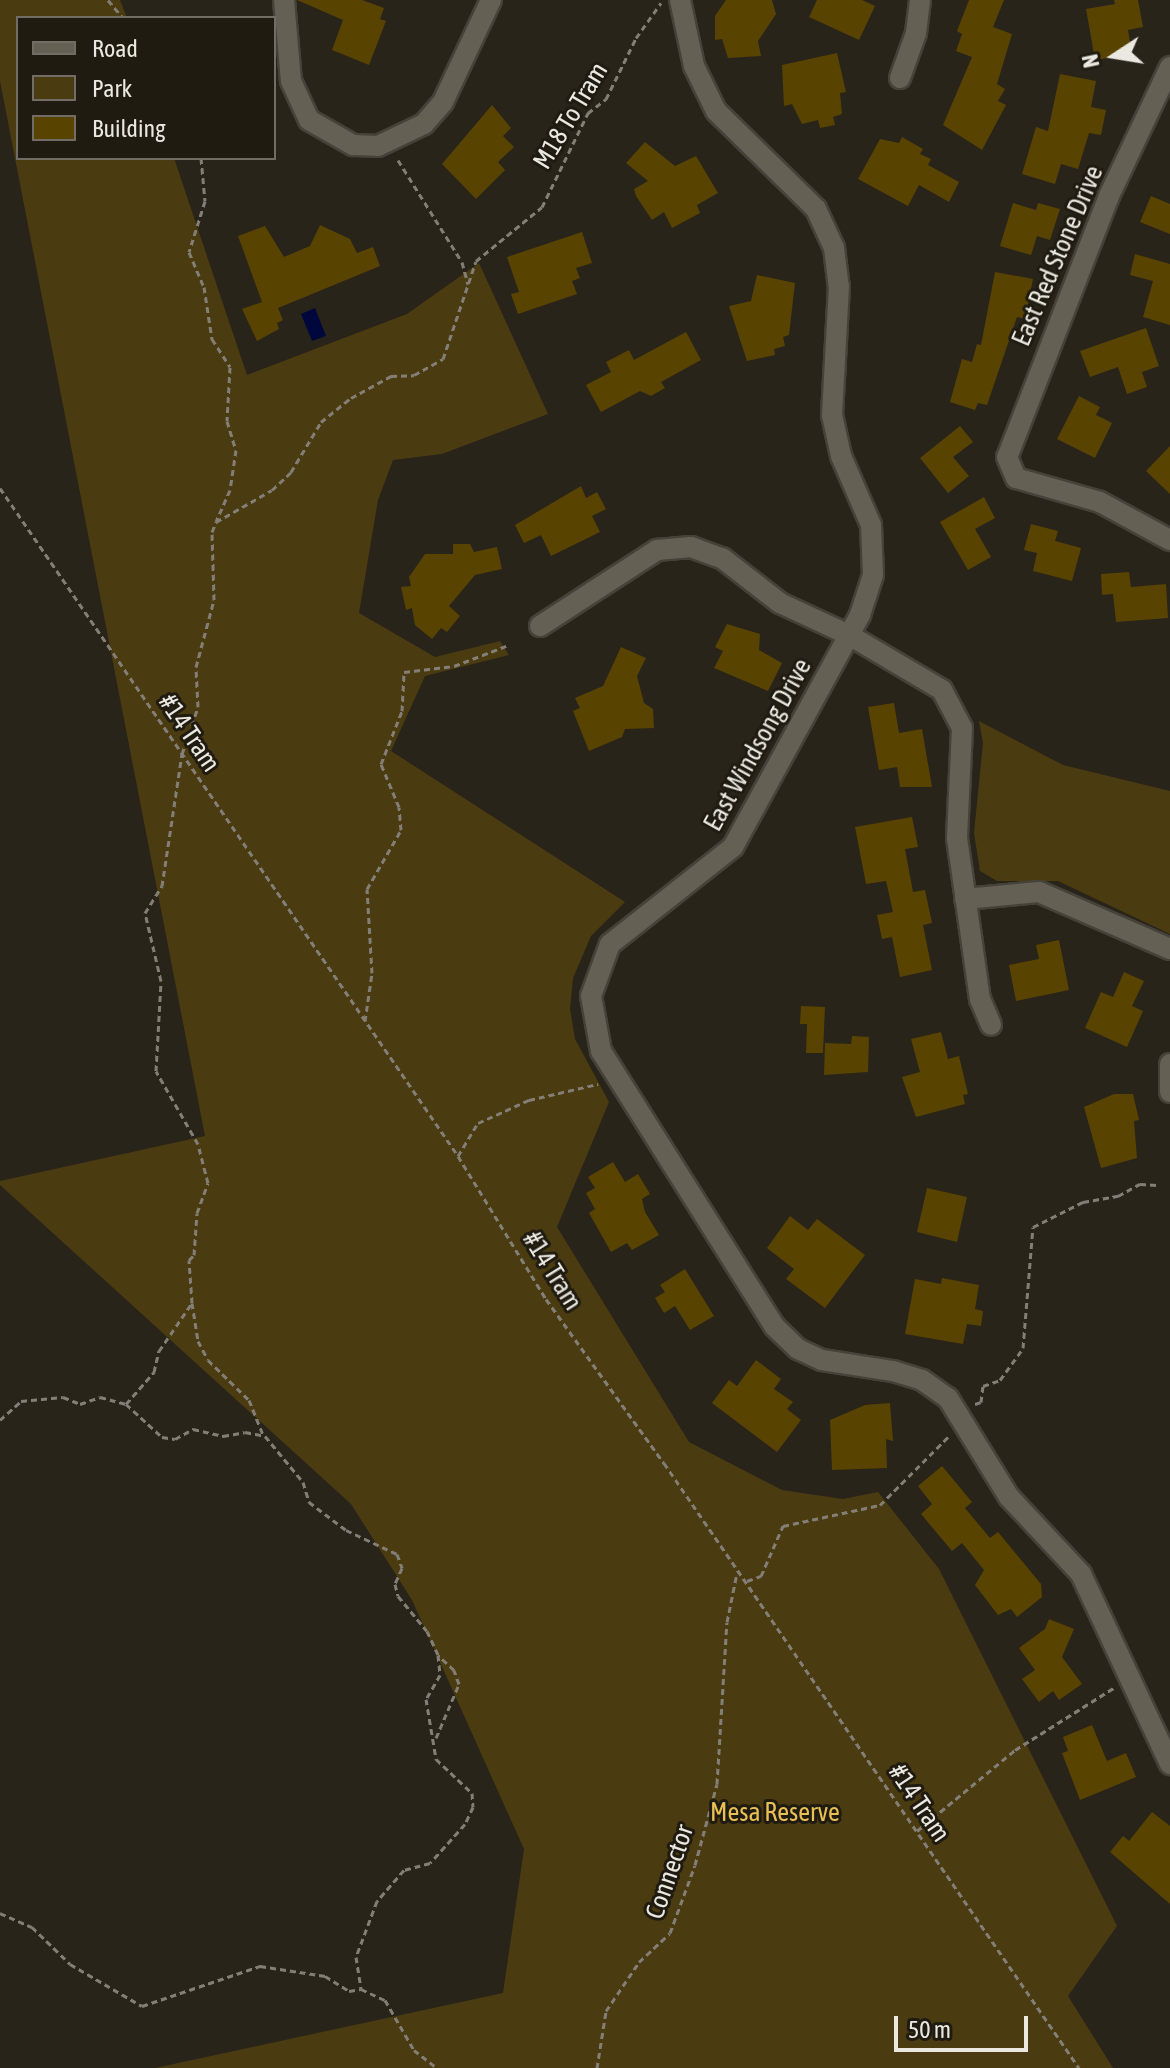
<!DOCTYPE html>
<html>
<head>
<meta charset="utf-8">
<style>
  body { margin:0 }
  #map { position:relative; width:1170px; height:2068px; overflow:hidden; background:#29241a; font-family:"Asap Condensed",sans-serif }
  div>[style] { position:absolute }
  .green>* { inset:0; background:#4b3b11 }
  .water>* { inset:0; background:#00073d }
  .building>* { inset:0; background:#594300 }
  .path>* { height:3px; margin-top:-1.5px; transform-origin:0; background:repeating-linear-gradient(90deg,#837f77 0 6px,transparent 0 10px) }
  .roads { filter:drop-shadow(2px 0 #46423a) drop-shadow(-2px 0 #46423a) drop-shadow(0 2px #46423a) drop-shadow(0 -2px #46423a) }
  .minor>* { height:20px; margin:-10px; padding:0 10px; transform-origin:10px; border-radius:10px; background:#656054 }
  span { translate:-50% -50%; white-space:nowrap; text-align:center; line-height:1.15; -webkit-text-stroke:6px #1f1b11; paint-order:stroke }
  .street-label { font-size:26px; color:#ebe8e1 }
  .park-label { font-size:26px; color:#e8c053 }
  .legend { position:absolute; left:16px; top:16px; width:260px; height:144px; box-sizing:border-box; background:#1f1b11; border:2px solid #716d64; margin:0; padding:10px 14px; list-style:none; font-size:24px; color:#ebe8e1 }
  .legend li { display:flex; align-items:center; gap:16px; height:40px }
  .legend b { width:40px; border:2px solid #716d64 }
  .north { position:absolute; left:1074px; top:16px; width:80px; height:80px; -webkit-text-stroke:6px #1f1b11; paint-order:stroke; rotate:258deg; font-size:22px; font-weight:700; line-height:32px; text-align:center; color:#ebe8e1 }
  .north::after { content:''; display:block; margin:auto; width:28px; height:36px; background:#ebe8e1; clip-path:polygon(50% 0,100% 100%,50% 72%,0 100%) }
  .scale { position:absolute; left:894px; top:2016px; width:134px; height:36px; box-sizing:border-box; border:4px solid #ebe8e1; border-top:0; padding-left:10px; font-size:24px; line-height:28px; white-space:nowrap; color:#ebe8e1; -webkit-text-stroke:6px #1f1b11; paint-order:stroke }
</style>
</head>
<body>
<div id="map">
  <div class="green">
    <div style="clip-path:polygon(0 0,120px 0,127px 18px,18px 18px,18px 158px,174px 158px,247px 375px,407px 314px,479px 263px,548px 414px,442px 454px,393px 460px,378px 500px,359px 613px,435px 657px,500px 641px,509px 655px,425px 676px,391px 751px,625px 902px,591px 936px,573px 978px,570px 1009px,575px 1039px,609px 1102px,557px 1227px,689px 1442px,782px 1490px,843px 1499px,878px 1492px,939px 1569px,1117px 1926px,1068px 1996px,1113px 2068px,155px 2068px,503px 1993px,524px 1849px,412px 1600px,351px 1504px,0 1185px,0 1181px,205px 1136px,0 81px)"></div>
    <div style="clip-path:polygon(979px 721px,1063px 765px,1170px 791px,1170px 934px,1058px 881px,997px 881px,980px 871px,974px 833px,983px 743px)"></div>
  </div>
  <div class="water">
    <div style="clip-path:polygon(315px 308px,326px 336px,312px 341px,301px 314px)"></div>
  </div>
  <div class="building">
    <div style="clip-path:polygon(297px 0,362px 0,384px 8px,380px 19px,386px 21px,369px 65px,332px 50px,343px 20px)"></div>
    <div style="clip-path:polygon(726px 0,772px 0,776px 14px,758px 41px,761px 56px,728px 58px,722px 39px,715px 40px,715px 16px)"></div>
    <div style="clip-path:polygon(817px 0,862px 0,875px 6px,859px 40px,809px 17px)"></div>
    <div style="clip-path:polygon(969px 0,1004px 0,993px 27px,1012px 34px,997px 84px,1005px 89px,998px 101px,1006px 105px,982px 150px,943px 125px,972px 57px,956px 51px,962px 34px,957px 31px)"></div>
    <div style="clip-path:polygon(1114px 0,1138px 0,1143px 27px,1128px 30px,1132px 54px,1095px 60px,1086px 9px,1115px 4px)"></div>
    <div style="clip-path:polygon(837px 53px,846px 92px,840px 93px,842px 114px,833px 117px,835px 125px,820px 128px,818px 120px,802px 124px,792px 104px,784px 106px,782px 65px)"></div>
    <div style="clip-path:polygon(1060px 74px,1096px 81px,1091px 107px,1106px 110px,1101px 135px,1089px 133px,1078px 169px,1061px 164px,1055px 184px,1022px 174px,1036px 127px,1048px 131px)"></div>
    <div style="clip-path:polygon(492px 105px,511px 128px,503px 136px,514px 147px,498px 162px,505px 170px,476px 199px,442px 164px)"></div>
    <div style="clip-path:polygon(902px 137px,923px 149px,920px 154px,931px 159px,928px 165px,959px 182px,949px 202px,919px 185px,908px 206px,858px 179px,880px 139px,899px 143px)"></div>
    <div style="clip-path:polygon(645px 142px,675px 166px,696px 156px,718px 193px,697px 205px,700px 213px,672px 228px,664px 212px,652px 220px,636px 196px,634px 189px,648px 181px,626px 163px)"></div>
    <div style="clip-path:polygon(1151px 196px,1170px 204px,1170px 234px,1140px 222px)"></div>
    <div style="clip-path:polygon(1013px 203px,1036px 210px,1038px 203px,1060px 209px,1050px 240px,1037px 236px,1031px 255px,1000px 246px)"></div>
    <div style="clip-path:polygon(320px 225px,350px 239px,357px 253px,373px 247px,380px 266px,278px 308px,283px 320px,277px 323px,279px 329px,257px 341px,242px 309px,262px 302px,238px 236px,265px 226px,284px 257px,310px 246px)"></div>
    <div style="clip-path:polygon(582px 232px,592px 263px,576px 268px,580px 278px,572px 281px,577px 294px,518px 314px,511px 294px,519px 292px,507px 257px)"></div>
    <div style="clip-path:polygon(1135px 254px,1170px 264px,1170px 325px,1143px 317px,1153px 281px,1130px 275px)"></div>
    <div style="clip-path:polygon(995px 272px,1033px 279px,1025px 319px,1017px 317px,987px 405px,978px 403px,975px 410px,950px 402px,962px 359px,972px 362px,977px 344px,981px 345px)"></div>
    <div style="clip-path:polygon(757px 275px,795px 283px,789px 335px,783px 337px,785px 346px,774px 349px,775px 355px,747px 361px,729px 306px,751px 301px)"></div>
    <div style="clip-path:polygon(1146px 328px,1159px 366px,1142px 372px,1147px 387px,1127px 394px,1118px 367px,1090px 377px,1080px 351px)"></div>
    <div style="clip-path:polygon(686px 332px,701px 360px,661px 382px,665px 388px,651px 396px,640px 391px,601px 412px,586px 385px,611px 372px,606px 362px,629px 350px,634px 360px)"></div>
    <div style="clip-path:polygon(1079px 396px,1100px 407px,1096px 415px,1112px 423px,1095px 458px,1057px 439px)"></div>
    <div style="clip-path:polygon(960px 426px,973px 442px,953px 457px,969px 476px,948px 493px,920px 458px)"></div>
    <div style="clip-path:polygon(1170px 446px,1170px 494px,1146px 471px)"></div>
    <div style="clip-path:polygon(581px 486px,586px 498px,597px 492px,606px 509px,592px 516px,600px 532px,551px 556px,541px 535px,524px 543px,515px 525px)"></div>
    <div style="clip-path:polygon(984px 497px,995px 518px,975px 529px,991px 557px,968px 570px,940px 522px)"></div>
    <div style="clip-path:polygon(1031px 524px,1058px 531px,1055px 541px,1081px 548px,1072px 581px,1033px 571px,1037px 553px,1024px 550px)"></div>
    <div style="clip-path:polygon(453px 544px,470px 544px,474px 552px,497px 547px,502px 569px,475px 575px,449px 606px,460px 616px,447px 632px,441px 628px,432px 639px,415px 625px,412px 608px,406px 610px,401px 587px,411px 586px,409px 577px,425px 554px,453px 554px)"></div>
    <div style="clip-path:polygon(1129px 572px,1131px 587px,1166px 584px,1168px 618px,1116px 622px,1113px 594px,1102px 595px,1101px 574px)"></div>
    <div style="clip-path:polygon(727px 624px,760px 634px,759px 650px,782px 663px,768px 691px,714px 668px,723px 651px,715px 647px)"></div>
    <div style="clip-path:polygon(621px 647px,646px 658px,637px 676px,644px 703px,653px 709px,654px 728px,625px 729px,622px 737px,589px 751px,573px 711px,580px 708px,575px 698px,603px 686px)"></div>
    <div style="clip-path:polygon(894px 703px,899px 733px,922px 729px,932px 787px,900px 787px,897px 767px,879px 770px,868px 707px)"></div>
    <div style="clip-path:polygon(912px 817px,918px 847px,905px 849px,913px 892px,925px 890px,932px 923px,923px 925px,932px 970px,900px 977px,892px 937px,882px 939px,877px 915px,893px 912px,886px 881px,866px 884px,855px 827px)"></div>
    <div style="clip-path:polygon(1059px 940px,1069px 990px,1016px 1001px,1009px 965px,1039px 959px,1036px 945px)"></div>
    <div style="clip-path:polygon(1124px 972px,1144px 981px,1132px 1006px,1143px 1011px,1127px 1047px,1085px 1028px,1101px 992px,1113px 997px)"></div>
    <div style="clip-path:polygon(801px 1006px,825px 1007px,823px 1053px,806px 1053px,807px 1024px,800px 1024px)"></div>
    <div style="clip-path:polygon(941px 1032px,948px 1059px,959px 1056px,968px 1094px,963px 1095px,965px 1104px,916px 1117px,902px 1077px,920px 1072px,911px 1039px)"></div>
    <div style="clip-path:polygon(852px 1036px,869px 1037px,868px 1072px,824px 1075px,825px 1043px,851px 1044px)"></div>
    <div style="clip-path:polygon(1114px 1094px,1133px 1094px,1139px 1120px,1134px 1121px,1137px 1158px,1101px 1168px,1084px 1107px)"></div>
    <div style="clip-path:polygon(613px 1162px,625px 1182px,638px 1174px,650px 1194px,642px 1199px,645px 1212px,659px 1235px,632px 1250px,627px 1243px,611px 1252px,589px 1213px,595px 1209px,586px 1193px,595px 1188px,588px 1177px)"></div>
    <div style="clip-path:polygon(927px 1188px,967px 1197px,957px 1242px,917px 1232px)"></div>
    <div style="clip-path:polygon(790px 1216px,808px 1230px,817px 1219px,865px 1255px,825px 1308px,786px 1279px,794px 1269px,767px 1248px)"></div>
    <div style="clip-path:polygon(685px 1269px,714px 1316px,690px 1330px,675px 1306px,664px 1313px,655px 1298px,665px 1292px,660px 1285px)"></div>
    <div style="clip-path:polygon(942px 1278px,979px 1285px,975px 1309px,983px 1311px,981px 1326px,967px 1324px,963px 1344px,905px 1334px,915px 1279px,941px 1284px)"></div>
    <div style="clip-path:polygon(756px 1360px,781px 1379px,774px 1389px,793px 1402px,787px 1409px,801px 1420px,777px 1452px,712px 1403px,729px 1380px,737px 1386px)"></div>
    <div style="clip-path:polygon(890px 1403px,893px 1441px,886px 1439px,887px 1468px,832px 1470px,830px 1420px,865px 1405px)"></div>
    <div style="clip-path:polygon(942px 1466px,972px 1502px,965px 1508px,990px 1538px,998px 1532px,1041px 1584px,1042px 1597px,1017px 1617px,1011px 1609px,998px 1615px,975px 1585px,984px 1570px,962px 1543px,952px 1551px,921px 1514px,932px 1504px,918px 1486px)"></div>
    <div style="clip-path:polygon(1049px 1619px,1074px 1629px,1062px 1657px,1082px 1684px,1059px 1700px,1053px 1691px,1039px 1702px,1022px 1679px,1035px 1670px,1019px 1648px,1045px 1629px)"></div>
    <div style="clip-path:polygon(1092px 1725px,1107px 1761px,1126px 1753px,1136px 1777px,1080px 1800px,1062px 1753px,1068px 1751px,1063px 1737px)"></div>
    <div style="clip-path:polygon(1152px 1812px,1170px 1826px,1170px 1904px,1110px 1852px,1123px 1836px,1129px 1841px)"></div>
  </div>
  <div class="path">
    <div style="left:108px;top:0;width:23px;rotate:50deg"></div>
    <div style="left:201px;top:158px;width:43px;rotate:84.7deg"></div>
    <div style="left:205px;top:201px;width:53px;rotate:107.4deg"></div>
    <div style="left:189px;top:252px;width:38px;rotate:67deg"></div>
    <div style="left:204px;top:287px;width:53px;rotate:81.3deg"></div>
    <div style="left:212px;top:339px;width:33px;rotate:57deg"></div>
    <div style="left:230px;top:367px;width:54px;rotate:93.2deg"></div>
    <div style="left:227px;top:421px;width:30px;rotate:73deg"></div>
    <div style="left:236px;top:450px;width:40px;rotate:98.5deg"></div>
    <div style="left:230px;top:490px;width:34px;rotate:114deg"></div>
    <div style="left:398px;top:160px;width:120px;rotate:57.9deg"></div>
    <div style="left:462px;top:262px;width:23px;rotate:75deg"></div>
    <div style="left:0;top:488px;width:810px;rotate:55.56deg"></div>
    <div style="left:458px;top:1156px;width:168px;rotate:58.4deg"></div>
    <div style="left:546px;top:1299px;width:202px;rotate:54.3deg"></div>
    <div style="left:664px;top:1463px;width:734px;rotate:55.55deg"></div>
    <div style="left:365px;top:1021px;width:49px;rotate:-81.7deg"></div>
    <div style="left:372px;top:973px;width:84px;rotate:-93.4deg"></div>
    <div style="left:367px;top:889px;width:68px;rotate:-60deg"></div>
    <div style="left:401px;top:830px;width:23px;rotate:-95deg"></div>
    <div style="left:399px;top:807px;width:47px;rotate:-112.7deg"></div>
    <div style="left:381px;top:764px;width:57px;rotate:-68.4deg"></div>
    <div style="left:402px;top:711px;width:39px;rotate:-87deg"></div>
    <div style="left:404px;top:672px;width:50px;rotate:-6.8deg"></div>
    <div style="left:454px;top:666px;width:56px;rotate:-21deg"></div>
    <div style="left:458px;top:1156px;width:39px;rotate:-59deg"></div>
    <div style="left:478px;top:1123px;width:56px;rotate:-24.3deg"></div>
    <div style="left:529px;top:1100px;width:71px;rotate:-13.1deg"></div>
    <div style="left:192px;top:1303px;width:38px;rotate:81deg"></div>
    <div style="left:198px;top:1341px;width:21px;rotate:62deg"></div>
    <div style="left:208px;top:1360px;width:57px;rotate:44.3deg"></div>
    <div style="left:249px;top:1400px;width:38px;rotate:68deg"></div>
    <div style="left:126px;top:1404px;width:43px;rotate:-48.8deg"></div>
    <div style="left:154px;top:1372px;width:22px;rotate:-77deg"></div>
    <div style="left:159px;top:1351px;width:58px;rotate:-55.5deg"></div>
    <div style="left:192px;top:1303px;width:43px;rotate:-94deg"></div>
    <div style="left:189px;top:1260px;width:7px;rotate:-45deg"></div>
    <div style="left:194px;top:1255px;width:42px;rotate:-85.9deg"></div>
    <div style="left:197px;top:1213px;width:32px;rotate:-70deg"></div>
    <div style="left:208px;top:1183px;width:40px;rotate:-104.4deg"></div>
    <div style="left:198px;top:1144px;width:84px;rotate:-119.9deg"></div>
    <div style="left:156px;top:1071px;width:90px;rotate:-86.8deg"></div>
    <div style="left:161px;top:981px;width:70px;rotate:-103.2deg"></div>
    <div style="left:145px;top:913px;width:32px;rotate:-58deg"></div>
    <div style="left:162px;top:886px;width:134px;rotate:-81.4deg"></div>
    <div style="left:182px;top:754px;width:50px;rotate:-71.2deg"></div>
    <div style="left:198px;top:707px;width:40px;rotate:-92.9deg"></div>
    <div style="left:196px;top:667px;width:69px;rotate:-75deg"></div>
    <div style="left:214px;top:600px;width:68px;rotate:-91.7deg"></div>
    <div style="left:212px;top:532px;width:11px;rotate:-68deg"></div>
    <div style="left:216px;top:522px;width:64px;rotate:-29.7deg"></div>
    <div style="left:272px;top:490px;width:26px;rotate:-43deg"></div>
    <div style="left:291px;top:472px;width:58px;rotate:-59deg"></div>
    <div style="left:321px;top:422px;width:38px;rotate:-39deg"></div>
    <div style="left:351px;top:398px;width:46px;rotate:-28.8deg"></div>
    <div style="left:391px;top:376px;width:23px;rotate:-2deg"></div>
    <div style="left:414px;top:375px;width:33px;rotate:-29deg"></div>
    <div style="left:443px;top:359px;width:103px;rotate:-71.4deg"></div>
    <div style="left:476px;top:261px;width:85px;rotate:-39.3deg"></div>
    <div style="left:542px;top:207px;width:105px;rotate:-63.9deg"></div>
    <div style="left:588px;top:113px;width:23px;rotate:-38deg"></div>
    <div style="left:606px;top:99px;width:68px;rotate:-63.8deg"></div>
    <div style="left:636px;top:38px;width:43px;rotate:-54.5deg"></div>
    <div style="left:975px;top:1404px;width:6px;rotate:-18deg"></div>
    <div style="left:981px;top:1402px;width:16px;rotate:-83deg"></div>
    <div style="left:983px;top:1386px;width:18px;rotate:-19deg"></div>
    <div style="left:1000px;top:1380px;width:39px;rotate:-54deg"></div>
    <div style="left:1023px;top:1348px;width:121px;rotate:-85.3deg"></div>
    <div style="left:1033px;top:1227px;width:56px;rotate:-26.6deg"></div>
    <div style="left:1083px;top:1202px;width:36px;rotate:-10deg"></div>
    <div style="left:1118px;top:1196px;width:25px;rotate:-29deg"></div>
    <div style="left:1140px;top:1184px;width:17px;rotate:3deg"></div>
    <div style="left:0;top:1420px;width:28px;rotate:-42deg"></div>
    <div style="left:21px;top:1401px;width:42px;rotate:-5.4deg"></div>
    <div style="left:63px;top:1397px;width:18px;rotate:22deg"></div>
    <div style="left:80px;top:1404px;width:21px;rotate:-19deg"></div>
    <div style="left:100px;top:1397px;width:27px;rotate:15deg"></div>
    <div style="left:126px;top:1404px;width:49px;rotate:42.5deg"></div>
    <div style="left:162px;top:1437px;width:13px;rotate:9deg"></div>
    <div style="left:175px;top:1439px;width:21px;rotate:-29deg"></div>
    <div style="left:193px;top:1429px;width:31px;rotate:13deg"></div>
    <div style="left:223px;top:1436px;width:22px;rotate:-10deg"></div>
    <div style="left:245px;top:1432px;width:20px;rotate:11deg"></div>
    <div style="left:265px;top:1436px;width:60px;rotate:50.4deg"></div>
    <div style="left:303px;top:1482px;width:21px;rotate:73deg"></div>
    <div style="left:309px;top:1502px;width:46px;rotate:37.1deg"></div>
    <div style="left:346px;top:1530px;width:56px;rotate:25.2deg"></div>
    <div style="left:397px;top:1554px;width:15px;rotate:70deg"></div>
    <div style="left:402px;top:1568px;width:17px;rotate:114deg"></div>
    <div style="left:395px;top:1584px;width:12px;rotate:76deg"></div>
    <div style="left:398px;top:1596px;width:45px;rotate:50.4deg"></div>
    <div style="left:427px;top:1631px;width:26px;rotate:65deg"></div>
    <div style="left:438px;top:1655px;width:20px;rotate:84deg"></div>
    <div style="left:440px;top:1675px;width:28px;rotate:120deg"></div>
    <div style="left:426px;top:1699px;width:61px;rotate:80.5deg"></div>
    <div style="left:436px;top:1759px;width:50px;rotate:43.4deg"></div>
    <div style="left:472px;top:1793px;width:14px;rotate:86deg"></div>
    <div style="left:473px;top:1807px;width:19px;rotate:115deg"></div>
    <div style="left:465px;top:1824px;width:52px;rotate:131.9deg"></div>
    <div style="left:430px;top:1863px;width:27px;rotate:165deg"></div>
    <div style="left:404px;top:1870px;width:41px;rotate:131.1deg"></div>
    <div style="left:377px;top:1901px;width:60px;rotate:110.6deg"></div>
    <div style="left:356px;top:1957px;width:32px;rotate:81deg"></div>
    <div style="left:747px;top:1581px;width:15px;rotate:-20deg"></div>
    <div style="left:761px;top:1576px;width:55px;rotate:-66.3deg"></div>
    <div style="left:783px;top:1526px;width:99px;rotate:-12.2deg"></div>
    <div style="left:880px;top:1505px;width:99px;rotate:-45deg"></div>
    <div style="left:436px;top:1738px;width:59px;rotate:-66.9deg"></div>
    <div style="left:459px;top:1684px;width:15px;rotate:-110deg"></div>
    <div style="left:454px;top:1670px;width:22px;rotate:-137deg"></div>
    <div style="left:917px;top:1831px;width:127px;rotate:-39.6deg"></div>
    <div style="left:1015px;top:1750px;width:118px;rotate:-32.2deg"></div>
    <div style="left:0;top:1913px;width:35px;rotate:24deg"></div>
    <div style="left:32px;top:1927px;width:53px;rotate:44.2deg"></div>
    <div style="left:70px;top:1964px;width:83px;rotate:30.3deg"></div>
    <div style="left:142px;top:2006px;width:125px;rotate:-18.7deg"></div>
    <div style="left:260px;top:1966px;width:66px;rotate:8.7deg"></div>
    <div style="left:325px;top:1976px;width:28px;rotate:32deg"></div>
    <div style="left:349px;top:1991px;width:12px;rotate:-9deg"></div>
    <div style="left:361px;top:1989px;width:26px;rotate:25deg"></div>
    <div style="left:385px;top:2000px;width:58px;rotate:59.9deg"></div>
    <div style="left:414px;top:2050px;width:29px;rotate:38deg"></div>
    <div style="left:597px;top:2068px;width:58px;rotate:-81deg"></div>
    <div style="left:606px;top:2011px;width:59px;rotate:-56deg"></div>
    <div style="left:639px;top:1962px;width:42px;rotate:-43.1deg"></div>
    <div style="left:670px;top:1933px;width:72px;rotate:-69.8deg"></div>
    <div style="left:695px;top:1865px;width:84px;rotate:-74.8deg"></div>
    <div style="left:717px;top:1784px;width:162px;rotate:-86.5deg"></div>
    <div style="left:727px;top:1622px;width:50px;rotate:-78.5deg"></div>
  </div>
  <div class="roads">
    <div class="minor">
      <div style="left:284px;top:0;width:81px;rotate:85.1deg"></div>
      <div style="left:291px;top:81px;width:43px;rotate:65.2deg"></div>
      <div style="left:309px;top:120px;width:51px;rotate:29.6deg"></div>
      <div style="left:353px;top:145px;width:25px;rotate:2deg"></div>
      <div style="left:378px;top:146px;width:51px;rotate:-25.6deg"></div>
      <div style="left:424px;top:124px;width:29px;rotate:-49deg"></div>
      <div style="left:443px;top:102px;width:113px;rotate:-64.8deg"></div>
      <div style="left:680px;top:0;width:67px;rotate:78deg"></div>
      <div style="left:694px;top:66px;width:50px;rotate:63.9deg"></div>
      <div style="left:716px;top:111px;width:140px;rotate:44.4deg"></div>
      <div style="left:816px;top:209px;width:43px;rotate:65.2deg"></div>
      <div style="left:834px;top:248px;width:38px;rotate:83deg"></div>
      <div style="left:839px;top:286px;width:129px;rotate:93.1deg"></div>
      <div style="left:832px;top:415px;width:42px;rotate:77.6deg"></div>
      <div style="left:841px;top:456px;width:75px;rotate:66.5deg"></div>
      <div style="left:871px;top:525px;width:50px;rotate:87.7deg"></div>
      <div style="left:873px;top:575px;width:42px;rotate:108deg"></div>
      <div style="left:860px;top:615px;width:264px;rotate:118.7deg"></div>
      <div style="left:733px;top:847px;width:157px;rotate:141.7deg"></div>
      <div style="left:610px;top:944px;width:55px;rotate:110.1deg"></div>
      <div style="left:591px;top:996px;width:56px;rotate:79.7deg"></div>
      <div style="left:601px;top:1051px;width:325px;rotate:57.8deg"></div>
      <div style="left:774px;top:1326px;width:33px;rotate:44deg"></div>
      <div style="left:798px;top:1349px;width:26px;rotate:25deg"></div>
      <div style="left:822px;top:1360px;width:72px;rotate:8.8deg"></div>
      <div style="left:893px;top:1371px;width:30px;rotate:17deg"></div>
      <div style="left:922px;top:1380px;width:32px;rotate:35deg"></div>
      <div style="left:948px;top:1398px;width:116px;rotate:58.4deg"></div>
      <div style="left:1009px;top:1497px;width:105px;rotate:46.9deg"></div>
      <div style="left:1081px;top:1574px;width:210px;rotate:64.9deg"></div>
      <div style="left:1170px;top:67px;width:143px;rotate:115.3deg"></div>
      <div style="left:1109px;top:196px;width:280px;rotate:111.3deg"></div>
      <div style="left:1007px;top:457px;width:23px;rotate:67deg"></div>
      <div style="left:1016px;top:478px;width:87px;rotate:15.9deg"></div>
      <div style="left:1100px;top:502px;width:80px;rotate:28.5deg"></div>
      <div style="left:900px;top:78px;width:48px;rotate:-70.4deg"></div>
      <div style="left:916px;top:33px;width:33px;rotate:-83deg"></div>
      <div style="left:540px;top:626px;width:140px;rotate:-33deg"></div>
      <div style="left:657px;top:550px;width:34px;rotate:-5deg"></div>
      <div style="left:691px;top:547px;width:33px;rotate:20deg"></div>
      <div style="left:722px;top:558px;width:73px;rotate:37.8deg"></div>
      <div style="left:780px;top:603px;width:76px;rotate:24.9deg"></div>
      <div style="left:849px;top:635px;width:108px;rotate:30.6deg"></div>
      <div style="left:942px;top:690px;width:43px;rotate:62.2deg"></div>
      <div style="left:962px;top:728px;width:110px;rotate:92.6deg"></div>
      <div style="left:957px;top:838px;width:163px;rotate:81.9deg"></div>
      <div style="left:980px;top:999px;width:28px;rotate:67deg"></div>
      <div style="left:965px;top:899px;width:74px;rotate:-5.4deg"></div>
      <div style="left:1039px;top:892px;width:143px;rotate:23.5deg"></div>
      <div style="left:1170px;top:1064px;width:28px;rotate:90deg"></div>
    </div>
  </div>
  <div class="street-label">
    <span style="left:571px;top:116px;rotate:-59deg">M18 To Tram</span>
    <span style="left:1058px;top:256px;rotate:-67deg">East Red Stone Drive</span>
    <span style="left:189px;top:733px;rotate:56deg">#14 Tram</span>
    <span style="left:758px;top:745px;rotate:-61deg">East Windsong Drive</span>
    <span style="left:552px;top:1271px;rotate:58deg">#14 Tram</span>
    <span style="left:919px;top:1803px;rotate:56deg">#14 Tram</span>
    <span style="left:670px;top:1872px;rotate:-71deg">Connector</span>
  </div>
  <div class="park-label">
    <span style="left:775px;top:1813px">Mesa Reserve</span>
  </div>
  <ul class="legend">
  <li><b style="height:10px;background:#656054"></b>Road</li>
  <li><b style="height:22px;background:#4b3b11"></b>Park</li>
  <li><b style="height:22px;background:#594300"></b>Building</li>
  </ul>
  <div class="north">N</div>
  <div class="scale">50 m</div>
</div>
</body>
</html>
